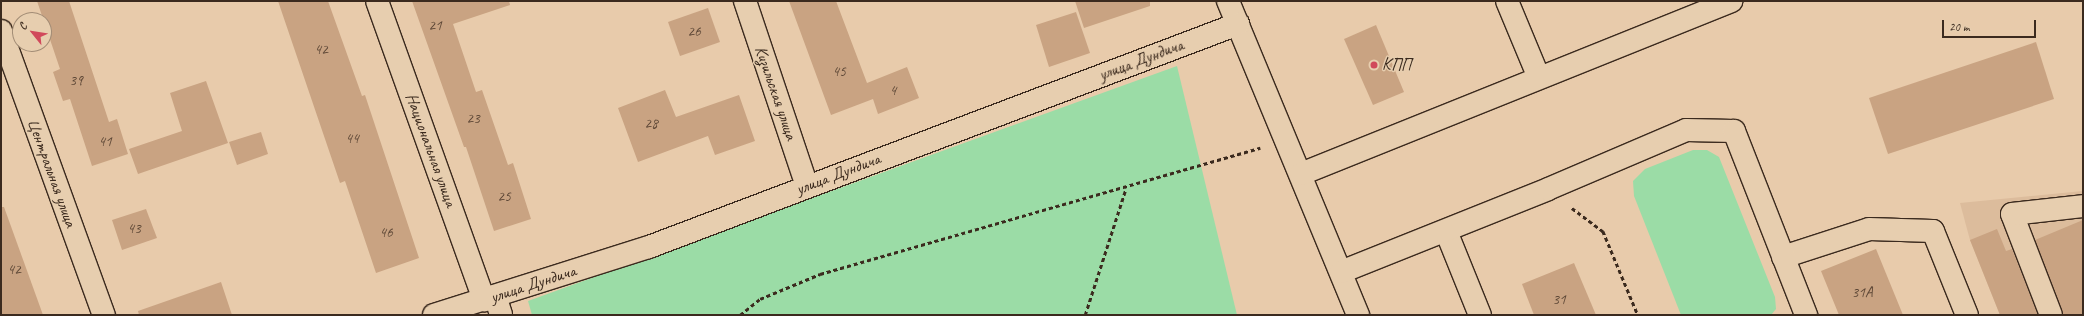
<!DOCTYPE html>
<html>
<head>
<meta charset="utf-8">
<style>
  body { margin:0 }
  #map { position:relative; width:2084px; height:316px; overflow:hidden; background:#e8cbab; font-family:Caveat,sans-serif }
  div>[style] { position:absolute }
  .built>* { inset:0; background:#dcbc9c }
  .green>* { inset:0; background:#9bdca6 }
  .building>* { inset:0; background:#c9a382 }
  .path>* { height:2.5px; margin-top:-1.25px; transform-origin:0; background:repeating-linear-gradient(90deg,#3b2a1e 0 4px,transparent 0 7px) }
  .roads { filter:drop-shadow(1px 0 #3b2a1e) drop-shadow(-1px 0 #3b2a1e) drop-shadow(0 1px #3b2a1e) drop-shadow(0 -1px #3b2a1e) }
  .minor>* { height:22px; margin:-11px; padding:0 11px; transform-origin:11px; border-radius:11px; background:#e7ceaf }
  .dots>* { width:11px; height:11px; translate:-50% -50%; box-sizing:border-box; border:2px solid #e7ceaf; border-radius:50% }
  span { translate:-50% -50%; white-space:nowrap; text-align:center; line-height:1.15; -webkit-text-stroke:3px #e7ceaf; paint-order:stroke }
  .number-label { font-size:15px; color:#5e4837 }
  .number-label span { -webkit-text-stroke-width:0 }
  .street-label { font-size:17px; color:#3b2a1e }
  .poi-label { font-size:17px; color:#3b2a1e }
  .left { translate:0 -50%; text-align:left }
  .frame { position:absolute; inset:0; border:2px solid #3b2a1e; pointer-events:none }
  .north { position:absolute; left:12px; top:12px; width:40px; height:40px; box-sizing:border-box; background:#e7ceaf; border:1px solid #a28c75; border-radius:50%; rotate:300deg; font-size:11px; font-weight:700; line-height:16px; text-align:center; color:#3b2a1e }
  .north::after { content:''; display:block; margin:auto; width:14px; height:18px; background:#d1495b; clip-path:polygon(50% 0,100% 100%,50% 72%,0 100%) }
  .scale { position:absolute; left:1942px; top:20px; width:94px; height:18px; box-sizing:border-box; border:2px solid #3b2a1e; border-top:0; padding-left:5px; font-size:12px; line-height:14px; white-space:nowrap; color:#3b2a1e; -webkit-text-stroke:3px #e7ceaf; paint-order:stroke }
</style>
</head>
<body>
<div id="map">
  <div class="built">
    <div style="clip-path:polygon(2083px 191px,2083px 315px,2000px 315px,1970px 240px,1960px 203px)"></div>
  </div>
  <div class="green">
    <div style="clip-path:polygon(1177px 66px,1237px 315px,532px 315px,528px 301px)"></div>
    <div style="clip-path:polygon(1693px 150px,1707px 150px,1719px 157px,1775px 297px,1776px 309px,1771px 315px,1681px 315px,1634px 196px,1633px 181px,1645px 169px)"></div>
  </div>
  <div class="building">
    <div style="clip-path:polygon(37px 1px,69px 1px,109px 122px,117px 119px,128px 154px,92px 166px,70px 99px,63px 101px,53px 72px,60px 69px)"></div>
    <div style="clip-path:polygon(278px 1px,328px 1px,362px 96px,365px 95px,419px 258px,376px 273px,345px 181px,340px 183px)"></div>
    <div style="clip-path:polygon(412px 1px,509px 1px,510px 5px,453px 24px,476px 92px,482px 90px,508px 165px,513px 163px,531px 219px,494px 231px,466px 147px,464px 147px)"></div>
    <div style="clip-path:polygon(789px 1px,836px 1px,867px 83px,907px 67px,919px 98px,878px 114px,873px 99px,831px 115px)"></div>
    <div style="clip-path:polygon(1075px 1px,1150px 1px,1150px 6px,1084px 28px)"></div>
    <div style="clip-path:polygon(708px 8px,720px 42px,680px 56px,668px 22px)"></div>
    <div style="clip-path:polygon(1076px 12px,1090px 53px,1049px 67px,1036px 25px)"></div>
    <div style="clip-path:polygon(1376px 25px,1404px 92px,1373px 105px,1344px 39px)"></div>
    <div style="clip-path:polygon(2036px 42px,2054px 99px,1888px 154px,1869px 98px)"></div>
    <div style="clip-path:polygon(206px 81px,228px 143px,138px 174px,129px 149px,182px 131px,170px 93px)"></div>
    <div style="clip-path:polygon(665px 90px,676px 117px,739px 95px,755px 141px,715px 155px,708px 136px,638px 162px,618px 108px)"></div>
    <div style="clip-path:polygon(261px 132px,268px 154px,237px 165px,229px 142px)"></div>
    <div style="clip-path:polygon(1px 207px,4px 207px,43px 315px,1px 315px)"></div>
    <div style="clip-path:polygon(146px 209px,157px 238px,122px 250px,112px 220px)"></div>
    <div style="clip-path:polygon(2083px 220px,2083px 315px,2063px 315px,2035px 240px)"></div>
    <div style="clip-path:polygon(1997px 229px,2006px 251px,2012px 249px,2038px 315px,2000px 315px,1970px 240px)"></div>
    <div style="clip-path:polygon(1876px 249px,1903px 315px,1839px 315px,1821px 271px)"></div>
    <div style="clip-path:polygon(1574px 263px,1596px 315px,1534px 315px,1522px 284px)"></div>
    <div style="clip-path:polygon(221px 282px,232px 315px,139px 315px,138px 311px)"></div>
  </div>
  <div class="path">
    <div style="left:1572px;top:208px;width:39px;rotate:37deg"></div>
    <div style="left:1603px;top:231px;width:91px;rotate:67.4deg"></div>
    <div style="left:740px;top:315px;width:26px;rotate:-39deg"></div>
    <div style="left:760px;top:299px;width:65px;rotate:-22.6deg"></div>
    <div style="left:820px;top:274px;width:458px;rotate:-16deg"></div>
    <div style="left:1085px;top:315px;width:133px;rotate:-72.1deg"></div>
  </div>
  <div class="roads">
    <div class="minor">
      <div style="left:377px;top:1px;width:318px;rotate:70.3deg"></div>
      <div style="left:745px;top:1px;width:195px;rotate:71.5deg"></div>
      <div style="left:1228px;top:1px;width:340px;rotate:67.5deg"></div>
      <div style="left:1507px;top:1px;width:83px;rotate:67.4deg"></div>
      <div style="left:1px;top:31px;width:302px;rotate:70.1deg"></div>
      <div style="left:1301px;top:174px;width:464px;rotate:-21.9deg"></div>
      <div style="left:1446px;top:231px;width:91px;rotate:68deg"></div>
      <div style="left:1783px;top:257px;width:90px;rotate:-18deg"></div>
      <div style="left:1869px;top:229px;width:64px;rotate:1.8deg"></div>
      <div style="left:1933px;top:231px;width:91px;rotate:68deg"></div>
      <div style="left:1341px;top:272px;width:223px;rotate:-21.8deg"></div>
      <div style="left:1548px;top:189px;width:150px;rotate:-23.1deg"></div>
      <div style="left:1686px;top:130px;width:48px;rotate:1.2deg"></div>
      <div style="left:1734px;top:131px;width:198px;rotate:68.6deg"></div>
      <div style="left:495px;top:296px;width:20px;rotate:72deg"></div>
      <div style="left:434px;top:315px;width:225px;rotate:-17.6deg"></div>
      <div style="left:649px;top:247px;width:630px;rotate:-20.74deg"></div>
      <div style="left:2051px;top:315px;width:108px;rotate:-111.1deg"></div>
      <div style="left:2012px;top:214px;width:71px;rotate:-6.4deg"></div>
    </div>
  </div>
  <div class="dots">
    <div style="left:1374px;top:65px;background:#d1495b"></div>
  </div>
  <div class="number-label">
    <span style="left:435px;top:26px">21</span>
    <span style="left:694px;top:32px">26</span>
    <span style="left:321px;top:50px">42</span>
    <span style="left:839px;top:72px">45</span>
    <span style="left:76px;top:81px">39</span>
    <span style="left:893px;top:91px">4</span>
    <span style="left:473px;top:119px">23</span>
    <span style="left:651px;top:124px">28</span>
    <span style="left:352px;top:139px">44</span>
    <span style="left:105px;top:142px">41</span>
    <span style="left:504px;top:197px">25</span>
    <span style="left:134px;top:229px">43</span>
    <span style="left:386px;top:233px">46</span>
    <span style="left:14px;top:270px">42</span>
    <span style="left:1862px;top:293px">31А</span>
    <span style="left:1559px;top:300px">31</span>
  </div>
  <div class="street-label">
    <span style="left:1141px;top:60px;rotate:-21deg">улица Дундича</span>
    <span style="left:776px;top:93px;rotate:71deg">Кизильская улица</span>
    <span style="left:431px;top:150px;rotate:70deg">Национальная улица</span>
    <span style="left:52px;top:173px;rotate:70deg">Центральная улица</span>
    <span style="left:838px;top:174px;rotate:-21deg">улица Дундича</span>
    <span style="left:533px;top:284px;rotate:-18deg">улица Дундича</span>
  </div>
  <div class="poi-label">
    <span class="left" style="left:1382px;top:65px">КПП</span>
  </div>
  <div class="frame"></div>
  <div class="north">С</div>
  <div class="scale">20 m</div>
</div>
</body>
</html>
